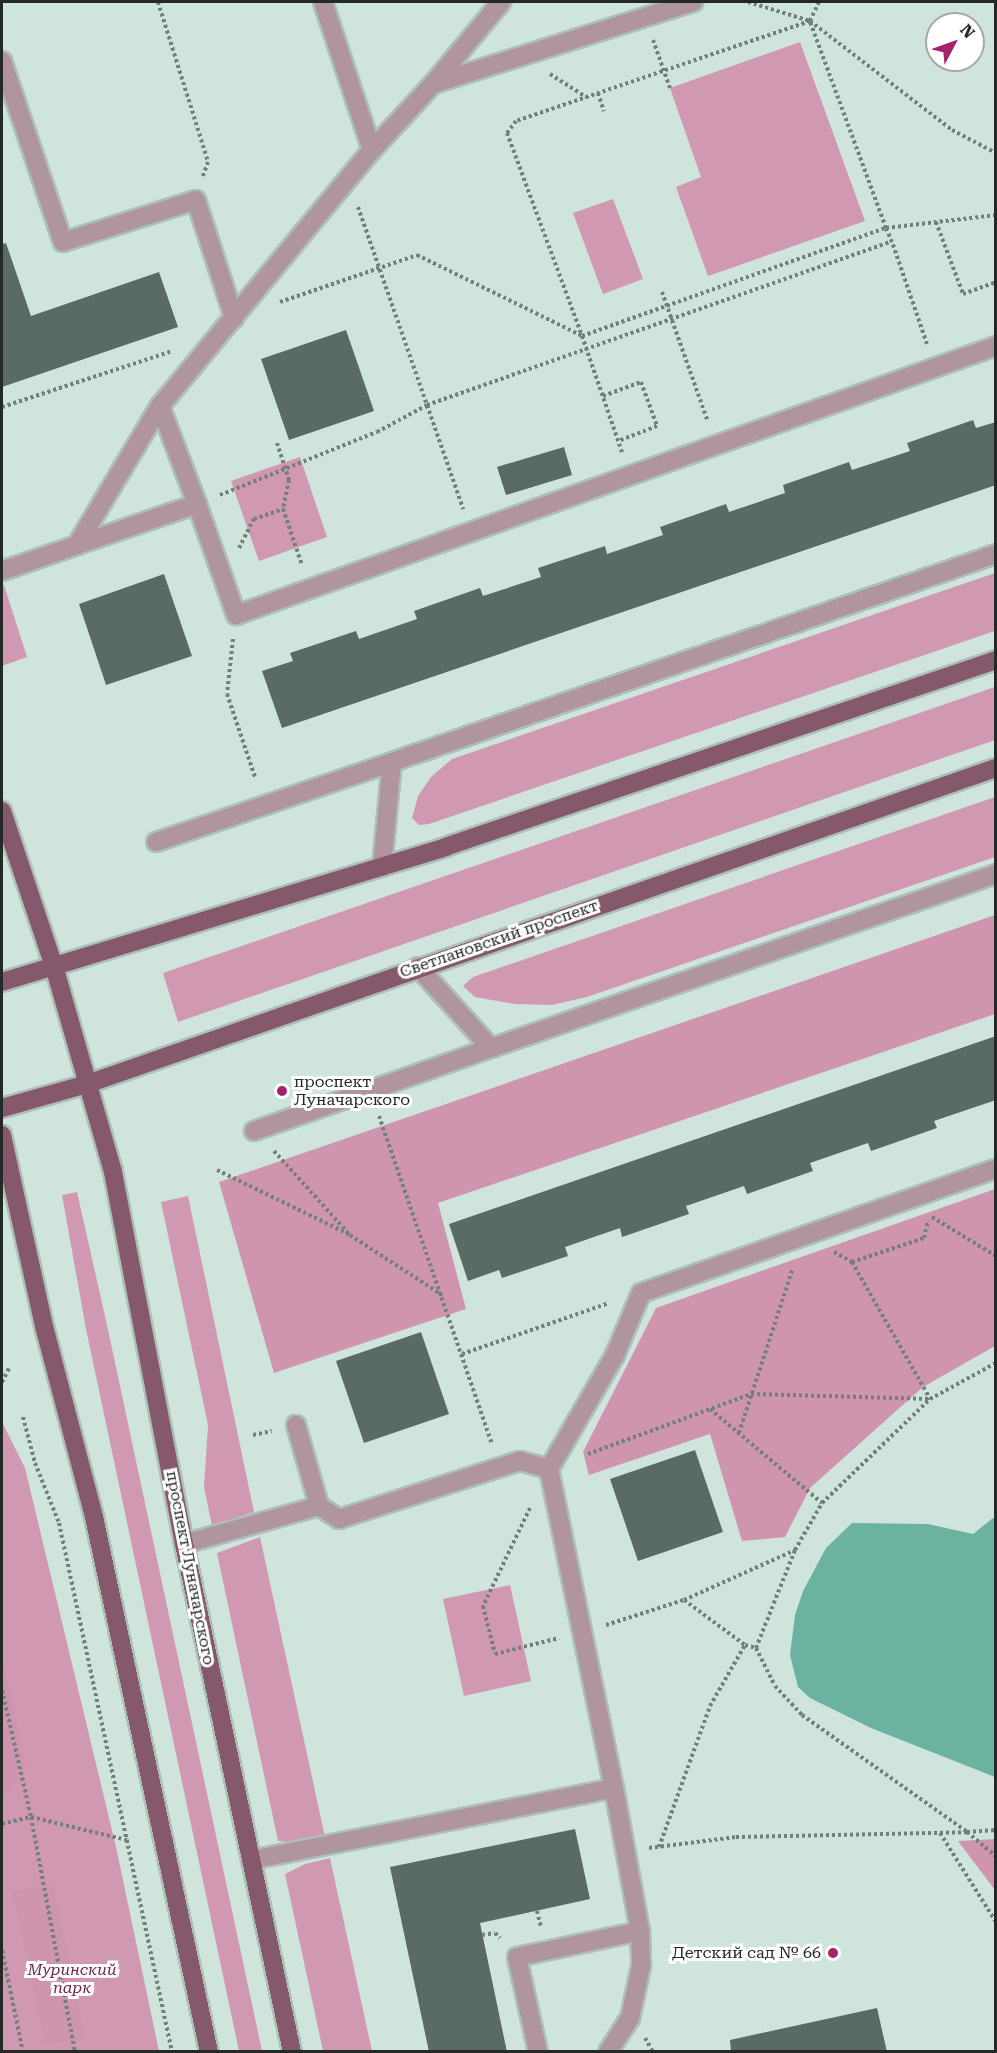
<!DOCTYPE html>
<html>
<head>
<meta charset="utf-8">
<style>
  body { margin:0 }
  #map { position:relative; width:997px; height:2053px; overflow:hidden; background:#d0e4de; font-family:"Roboto Serif",serif }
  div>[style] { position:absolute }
  .green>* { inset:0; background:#d099b1 }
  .forest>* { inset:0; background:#d095ae }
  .water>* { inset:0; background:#6bb3a0 }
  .building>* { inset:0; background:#5a6b66 }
  .path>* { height:4px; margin-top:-2px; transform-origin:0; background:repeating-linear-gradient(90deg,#727f7c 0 3px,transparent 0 6px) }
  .roads { filter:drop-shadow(2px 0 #adbfb9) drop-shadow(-2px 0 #adbfb9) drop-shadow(0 2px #adbfb9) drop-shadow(0 -2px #adbfb9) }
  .minor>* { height:18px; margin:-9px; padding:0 9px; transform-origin:9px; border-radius:9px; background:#b095a0 }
  .major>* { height:18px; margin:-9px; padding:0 9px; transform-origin:9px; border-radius:9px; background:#86586c }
  .dots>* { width:16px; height:16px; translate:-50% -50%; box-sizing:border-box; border:3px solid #fff; border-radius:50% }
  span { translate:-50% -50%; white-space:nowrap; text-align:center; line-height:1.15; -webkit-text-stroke:6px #fff; paint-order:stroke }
  .street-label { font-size:16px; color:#222927 }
  .poi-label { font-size:16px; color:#222927 }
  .left { translate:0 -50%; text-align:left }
  .right { translate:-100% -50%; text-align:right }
  .park-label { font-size:16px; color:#6d274b; font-style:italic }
  .frame { position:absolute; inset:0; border:3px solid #222927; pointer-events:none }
  .north { position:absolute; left:925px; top:12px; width:60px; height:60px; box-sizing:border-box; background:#fff; border:2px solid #a7a9a9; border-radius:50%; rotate:49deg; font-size:16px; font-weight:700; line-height:24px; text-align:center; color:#222927 }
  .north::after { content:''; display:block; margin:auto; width:21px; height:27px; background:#a7226d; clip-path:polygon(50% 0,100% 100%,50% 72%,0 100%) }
</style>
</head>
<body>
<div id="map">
  <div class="green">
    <div style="clip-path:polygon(800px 42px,865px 221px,708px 276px,676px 187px,701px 177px,670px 88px)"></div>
    <div style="clip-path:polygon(613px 199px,643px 279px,603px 294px,573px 213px)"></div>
    <div style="clip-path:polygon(300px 457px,327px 537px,259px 561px,231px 481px)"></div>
    <div style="clip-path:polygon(995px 573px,995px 631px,429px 824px,419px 825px,412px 818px,418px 796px,431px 777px,452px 759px)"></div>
    <div style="clip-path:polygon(4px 585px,27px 657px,2px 666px,2px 586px)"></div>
    <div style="clip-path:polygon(995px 687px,995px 740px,178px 1022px,163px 973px)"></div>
    <div style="clip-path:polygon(995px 797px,995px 857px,587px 997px,552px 1005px,515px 1004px,475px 997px,463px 986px,473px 977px)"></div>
    <div style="clip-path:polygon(77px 1192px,107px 1325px,262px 2051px,239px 2051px,86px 1329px,62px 1195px)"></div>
    <div style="clip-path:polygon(188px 1196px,254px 1512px,212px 1526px,204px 1487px,208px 1425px,161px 1202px)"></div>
    <div style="clip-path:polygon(2px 1422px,25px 1468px,116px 1847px,159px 2051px,2px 2051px)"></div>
    <div style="clip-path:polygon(260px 1537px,325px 1837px,299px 1843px,278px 1841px,217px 1553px)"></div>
    <div style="clip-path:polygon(510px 1585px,531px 1681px,464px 1696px,443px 1599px)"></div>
    <div style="clip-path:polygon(330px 1858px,372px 2051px,323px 2051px,285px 1874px,305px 1864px)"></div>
  </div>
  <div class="forest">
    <div style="clip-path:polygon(995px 915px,995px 1014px,438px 1203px,466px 1309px,274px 1373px,219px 1182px)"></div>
    <div style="clip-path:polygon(995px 1189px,995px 1346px,923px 1387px,810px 1488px,785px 1537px,742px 1541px,710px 1434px,589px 1475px,583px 1452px,656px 1308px)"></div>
    <div style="clip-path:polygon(2px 1653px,26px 1767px,5px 1798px,2px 1795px)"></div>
    <div style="clip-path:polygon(995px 1839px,996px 1839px,995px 1890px,958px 1841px)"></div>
    <div style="clip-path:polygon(53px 1883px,86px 2041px,45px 2044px,12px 1891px)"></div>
  </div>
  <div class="water">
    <div style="clip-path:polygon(993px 1518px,996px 1519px,995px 1777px,871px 1728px,810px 1698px,798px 1687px,790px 1655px,795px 1615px,803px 1591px,826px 1548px,852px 1523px,928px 1524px,973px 1534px)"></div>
  </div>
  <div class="building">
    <div style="clip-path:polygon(6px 243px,31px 316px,159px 272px,178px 327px,2px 387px,2px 244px)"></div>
    <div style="clip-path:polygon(346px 330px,374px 411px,289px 440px,261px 359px)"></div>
    <div style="clip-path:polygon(973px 420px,976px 428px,996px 422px,996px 485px,282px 728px,262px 671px,293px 661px,290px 653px,356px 631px,359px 639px,417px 619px,414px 611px,480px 588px,483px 596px,541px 577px,538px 568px,605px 546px,607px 554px,663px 535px,660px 527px,726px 504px,729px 512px,785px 493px,783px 485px,849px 462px,852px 470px,910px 451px,907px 443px)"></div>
    <div style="clip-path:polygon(564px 447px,572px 475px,506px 495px,497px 467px)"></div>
    <div style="clip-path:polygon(164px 574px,192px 656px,106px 685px,79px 604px)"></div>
    <div style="clip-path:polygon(996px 1036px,996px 1100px,934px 1121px,937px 1128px,871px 1151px,868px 1143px,810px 1163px,813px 1171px,747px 1194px,744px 1186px,686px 1206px,689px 1214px,622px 1237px,620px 1228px,565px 1247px,568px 1256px,502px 1278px,499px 1270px,468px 1281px,449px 1224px)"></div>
    <div style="clip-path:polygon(421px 1332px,449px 1414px,364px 1443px,336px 1361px)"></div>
    <div style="clip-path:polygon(695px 1450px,723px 1532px,638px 1561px,610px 1479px)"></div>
    <div style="clip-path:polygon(575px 1829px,590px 1899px,480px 1923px,507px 2052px,429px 2052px,390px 1867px)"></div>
    <div style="clip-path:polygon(877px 2008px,887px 2052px,731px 2052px,730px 2040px)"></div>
  </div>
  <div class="path">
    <div style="left:158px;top:2px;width:168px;rotate:72.6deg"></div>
    <div style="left:208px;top:162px;width:15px;rotate:110deg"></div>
    <div style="left:748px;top:2px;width:65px;rotate:17deg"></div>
    <div style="left:810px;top:21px;width:179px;rotate:37.5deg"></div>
    <div style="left:952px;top:130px;width:50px;rotate:27.6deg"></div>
    <div style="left:810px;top:21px;width:21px;rotate:-65deg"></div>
    <div style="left:653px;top:40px;width:51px;rotate:70.5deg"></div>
    <div style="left:550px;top:74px;width:43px;rotate:32.6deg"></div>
    <div style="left:598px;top:93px;width:19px;rotate:72deg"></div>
    <div style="left:358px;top:207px;width:320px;rotate:70.8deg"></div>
    <div style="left:936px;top:222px;width:77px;rotate:69.4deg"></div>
    <div style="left:963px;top:294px;width:35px;rotate:-20deg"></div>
    <div style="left:662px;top:292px;width:138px;rotate:70.5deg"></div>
    <div style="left:280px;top:302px;width:145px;rotate:-18.9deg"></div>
    <div style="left:417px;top:255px;width:184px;rotate:26.1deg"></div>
    <div style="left:582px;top:336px;width:123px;rotate:71deg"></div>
    <div style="left:927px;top:344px;width:108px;rotate:-108.9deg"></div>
    <div style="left:892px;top:242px;width:15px;rotate:-113deg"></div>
    <div style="left:886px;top:228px;width:221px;rotate:-110.2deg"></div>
    <div style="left:810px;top:21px;width:311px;rotate:161.2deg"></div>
    <div style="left:516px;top:121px;width:15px;rotate:127deg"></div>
    <div style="left:507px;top:133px;width:216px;rotate:69.7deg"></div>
    <div style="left:582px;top:336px;width:323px;rotate:-19.6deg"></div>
    <div style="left:886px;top:228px;width:111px;rotate:-6.7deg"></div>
    <div style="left:603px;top:396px;width:40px;rotate:-20.2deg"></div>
    <div style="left:641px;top:382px;width:47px;rotate:70deg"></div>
    <div style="left:657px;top:426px;width:42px;rotate:159deg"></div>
    <div style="left:2px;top:407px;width:179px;rotate:-18.2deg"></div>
    <div style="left:277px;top:443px;width:39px;rotate:72deg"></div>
    <div style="left:289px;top:480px;width:30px;rotate:102deg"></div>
    <div style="left:283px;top:509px;width:59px;rotate:71.3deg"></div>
    <div style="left:220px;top:495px;width:169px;rotate:-21.9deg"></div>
    <div style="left:377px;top:432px;width:57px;rotate:-28.4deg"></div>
    <div style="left:427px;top:405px;width:492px;rotate:-19.4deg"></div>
    <div style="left:239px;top:548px;width:33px;rotate:-63deg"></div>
    <div style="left:254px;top:519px;width:31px;rotate:-19deg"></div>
    <div style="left:233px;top:639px;width:55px;rotate:96.2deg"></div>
    <div style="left:227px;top:694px;width:88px;rotate:71.4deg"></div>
    <div style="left:379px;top:1116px;width:347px;rotate:71deg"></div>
    <div style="left:274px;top:1151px;width:110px;rotate:47.9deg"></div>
    <div style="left:217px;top:1170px;width:148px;rotate:26deg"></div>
    <div style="left:350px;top:1235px;width:110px;rotate:33.1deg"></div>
    <div style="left:932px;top:1217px;width:75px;rotate:31.4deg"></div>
    <div style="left:834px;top:1252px;width:21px;rotate:29deg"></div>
    <div style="left:852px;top:1262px;width:158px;rotate:60.3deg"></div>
    <div style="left:852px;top:1262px;width:76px;rotate:-18.4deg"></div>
    <div style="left:924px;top:1238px;width:18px;rotate:-77deg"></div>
    <div style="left:462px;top:1354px;width:156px;rotate:-19.1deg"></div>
    <div style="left:2px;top:1382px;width:16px;rotate:-63deg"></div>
    <div style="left:710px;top:1409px;width:146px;rotate:40deg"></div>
    <div style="left:23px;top:1417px;width:48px;rotate:75.4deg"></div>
    <div style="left:35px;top:1463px;width:65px;rotate:68.2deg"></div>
    <div style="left:59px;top:1523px;width:541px;rotate:77.94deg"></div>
    <div style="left:739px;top:1433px;width:174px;rotate:-71.9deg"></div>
    <div style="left:253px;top:1435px;width:19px;rotate:-12deg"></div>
    <div style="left:588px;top:1454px;width:174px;rotate:-20.2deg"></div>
    <div style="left:751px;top:1394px;width:179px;rotate:1.6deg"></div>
    <div style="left:530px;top:1508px;width:109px;rotate:115.6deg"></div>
    <div style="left:483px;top:1606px;width:49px;rotate:76deg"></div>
    <div style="left:495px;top:1654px;width:66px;rotate:-14deg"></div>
    <div style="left:684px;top:1600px;width:76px;rotate:36.4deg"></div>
    <div style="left:745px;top:1645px;width:11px;rotate:15deg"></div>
    <div style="left:756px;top:1648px;width:42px;rotate:63.4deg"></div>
    <div style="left:775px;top:1686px;width:40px;rotate:47deg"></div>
    <div style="left:802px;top:1715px;width:202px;rotate:35.3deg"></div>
    <div style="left:967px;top:1832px;width:29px;rotate:-4deg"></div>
    <div style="left:606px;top:1625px;width:82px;rotate:-17.8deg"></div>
    <div style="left:684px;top:1600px;width:122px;rotate:-24.2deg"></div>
    <div style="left:756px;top:1648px;width:105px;rotate:-68.3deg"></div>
    <div style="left:795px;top:1550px;width:54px;rotate:-60.1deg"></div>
    <div style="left:822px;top:1503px;width:150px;rotate:-43.9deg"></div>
    <div style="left:930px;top:1399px;width:75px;rotate:-28.6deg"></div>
    <div style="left:2px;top:1690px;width:130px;rotate:77.1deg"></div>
    <div style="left:31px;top:1817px;width:239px;rotate:79.4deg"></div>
    <div style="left:2px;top:1824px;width:30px;rotate:-14deg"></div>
    <div style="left:31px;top:1817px;width:99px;rotate:13.5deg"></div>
    <div style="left:940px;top:1833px;width:105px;rotate:57.8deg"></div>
    <div style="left:659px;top:1847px;width:150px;rotate:-70.1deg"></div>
    <div style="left:710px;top:1706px;width:70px;rotate:-60.2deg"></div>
    <div style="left:649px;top:1848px;width:88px;rotate:-7.2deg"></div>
    <div style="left:736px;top:1837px;width:231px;rotate:-1.2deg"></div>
    <div style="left:967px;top:1832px;width:38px;rotate:40deg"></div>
    <div style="left:537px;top:1911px;width:16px;rotate:76deg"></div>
    <div style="left:482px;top:1935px;width:13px;rotate:-9deg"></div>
    <div style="left:495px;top:1933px;width:7px;rotate:45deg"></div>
    <div style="left:2px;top:1950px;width:104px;rotate:78.4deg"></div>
    <div style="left:645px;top:2038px;width:16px;rotate:60deg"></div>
  </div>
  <div class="roads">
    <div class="minor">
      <div style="left:323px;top:2px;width:156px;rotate:71.7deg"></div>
      <div style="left:2px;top:61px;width:191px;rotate:71.4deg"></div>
      <div style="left:63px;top:242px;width:139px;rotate:-17.5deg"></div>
      <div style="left:196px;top:200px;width:124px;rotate:72.1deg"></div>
      <div style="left:433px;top:84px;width:107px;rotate:-50.3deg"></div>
      <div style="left:160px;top:406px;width:105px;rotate:69.3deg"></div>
      <div style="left:77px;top:545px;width:127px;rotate:-18.9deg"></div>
      <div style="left:197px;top:504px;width:118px;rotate:70.6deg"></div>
      <div style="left:236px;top:615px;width:806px;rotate:-19.49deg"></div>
      <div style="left:2px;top:571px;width:79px;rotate:-19.1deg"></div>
      <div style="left:77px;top:545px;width:162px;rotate:-59.2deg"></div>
      <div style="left:160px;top:406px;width:332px;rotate:-50.4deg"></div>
      <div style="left:372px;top:150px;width:90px;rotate:-47.3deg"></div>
      <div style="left:433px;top:84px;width:273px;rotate:-17.5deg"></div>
      <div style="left:156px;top:842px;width:249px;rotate:-18.7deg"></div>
      <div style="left:382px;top:867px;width:105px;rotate:-84.6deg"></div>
      <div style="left:392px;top:762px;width:639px;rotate:-19deg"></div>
      <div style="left:418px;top:967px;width:109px;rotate:48deg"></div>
      <div style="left:491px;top:1048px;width:534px;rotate:-19.01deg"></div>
      <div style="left:254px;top:1131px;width:251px;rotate:-19.3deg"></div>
      <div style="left:296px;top:1425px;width:84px;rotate:74.1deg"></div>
      <div style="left:319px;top:1506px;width:24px;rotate:33deg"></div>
      <div style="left:339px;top:1519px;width:190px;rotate:-17.8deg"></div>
      <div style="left:520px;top:1461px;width:30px;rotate:15deg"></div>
      <div style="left:549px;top:1469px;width:326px;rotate:78.5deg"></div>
      <div style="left:549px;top:1469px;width:132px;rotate:-59.9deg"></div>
      <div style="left:615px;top:1355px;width:67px;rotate:-67.2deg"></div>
      <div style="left:641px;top:1293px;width:376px;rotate:-19.3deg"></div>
      <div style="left:184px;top:1544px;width:140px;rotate:-15.7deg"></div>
      <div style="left:251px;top:1860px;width:370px;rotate:-11.2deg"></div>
      <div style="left:614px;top:1788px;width:145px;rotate:79.7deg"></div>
      <div style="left:640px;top:1931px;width:35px;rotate:88deg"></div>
      <div style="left:641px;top:1966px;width:53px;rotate:101.9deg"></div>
      <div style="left:630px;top:2018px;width:40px;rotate:122.9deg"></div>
      <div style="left:538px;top:2052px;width:97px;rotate:-102.5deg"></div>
      <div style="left:517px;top:1957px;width:126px;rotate:-11.9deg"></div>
    </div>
    <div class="major">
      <div style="left:2px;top:811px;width:163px;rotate:71.5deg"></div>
      <div style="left:54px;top:966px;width:214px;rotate:74deg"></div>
      <div style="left:113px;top:1172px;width:379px;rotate:79.2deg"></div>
      <div style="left:184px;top:1544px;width:519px;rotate:78deg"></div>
      <div style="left:2px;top:982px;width:463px;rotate:-16.9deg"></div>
      <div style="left:445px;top:847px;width:582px;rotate:-18.75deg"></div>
      <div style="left:2px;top:1108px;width:88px;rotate:-15.8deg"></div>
      <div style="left:87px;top:1084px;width:962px;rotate:-19.17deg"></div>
      <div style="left:2px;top:1135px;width:200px;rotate:77.6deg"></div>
      <div style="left:45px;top:1330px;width:193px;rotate:75.3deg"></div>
      <div style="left:94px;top:1517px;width:547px;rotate:77.87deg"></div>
    </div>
  </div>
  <div class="dots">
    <div style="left:282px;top:1091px;background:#a7226d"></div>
    <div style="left:833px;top:1953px;background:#a7226d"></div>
  </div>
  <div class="street-label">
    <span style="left:499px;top:939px;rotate:-19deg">Светлановский проспект</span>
    <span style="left:190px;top:1568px;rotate:79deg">проспект Луначарского</span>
  </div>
  <div class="poi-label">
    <span class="left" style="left:294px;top:1091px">проспект<br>Луначарского</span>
    <span class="right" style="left:821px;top:1953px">Детский сад № 66</span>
  </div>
  <div class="park-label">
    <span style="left:72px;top:1979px">Муринский<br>парк</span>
  </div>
  <div class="frame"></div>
  <div class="north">N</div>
</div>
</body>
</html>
